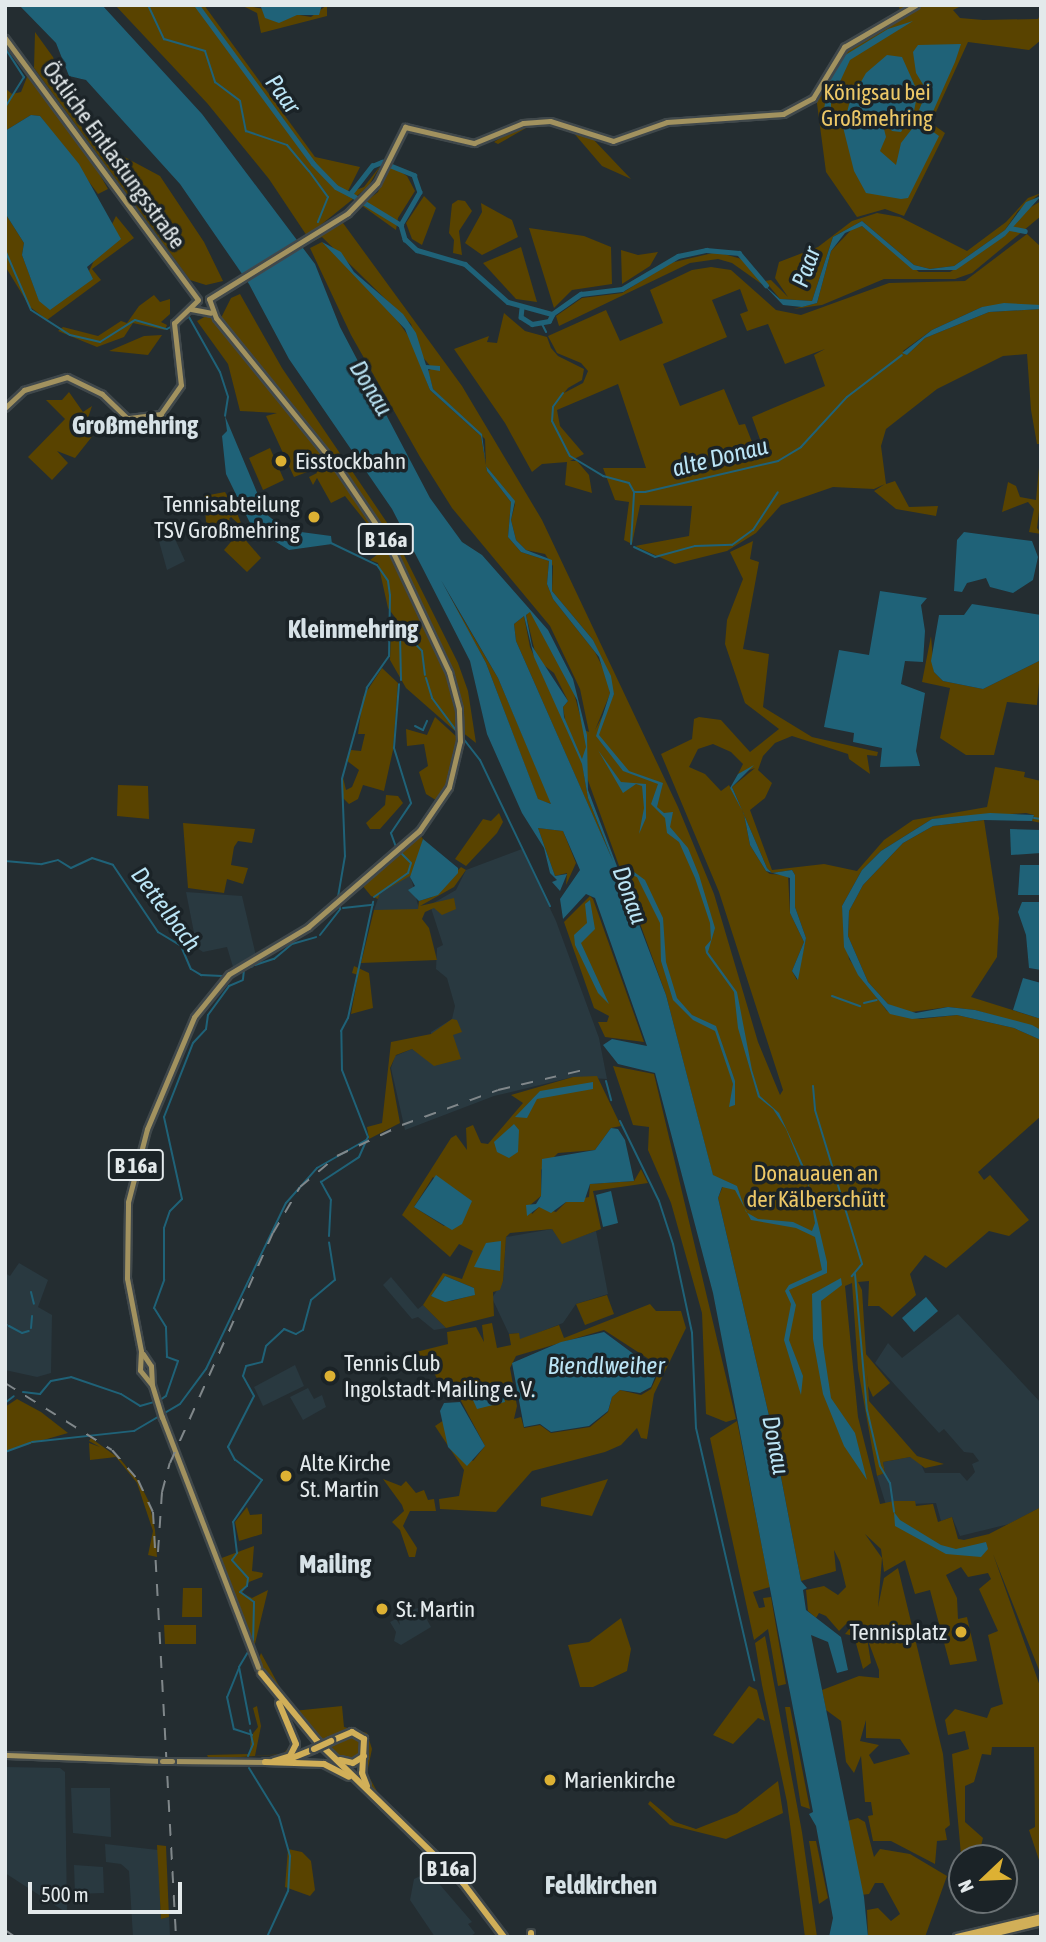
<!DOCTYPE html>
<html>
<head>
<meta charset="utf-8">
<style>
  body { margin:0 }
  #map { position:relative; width:1046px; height:1942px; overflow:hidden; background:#242d31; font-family:"Asap Condensed",sans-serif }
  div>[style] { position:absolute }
  .built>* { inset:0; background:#293940 }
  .green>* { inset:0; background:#594300 }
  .water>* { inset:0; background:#1f6278 }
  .stream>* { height:2px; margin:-1px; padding:0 1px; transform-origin:1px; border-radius:1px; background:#1f6278 }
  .river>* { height:4.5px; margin:-2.25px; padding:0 2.25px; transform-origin:2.25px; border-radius:2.25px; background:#1f6278 }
  .roads { filter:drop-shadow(2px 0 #40484b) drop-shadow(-2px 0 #40484b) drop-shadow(0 2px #40484b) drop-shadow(0 -2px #40484b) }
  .major>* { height:5px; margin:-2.5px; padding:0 2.5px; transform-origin:2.5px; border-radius:2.5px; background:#a2925f }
  .highway>* { height:6px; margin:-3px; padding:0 3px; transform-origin:3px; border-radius:3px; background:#d1af58 }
  .rail>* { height:2px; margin-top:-1px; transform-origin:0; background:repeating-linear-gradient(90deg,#80878a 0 12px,transparent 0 24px) }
  .bridges { filter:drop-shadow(2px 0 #40484b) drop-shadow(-2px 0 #40484b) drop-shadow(0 2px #40484b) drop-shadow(0 -2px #40484b) }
  .major-bridge>* { height:5px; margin:-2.5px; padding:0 2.5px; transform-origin:2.5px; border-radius:2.5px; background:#a2925f }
  .highway-bridge>* { height:6px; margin:-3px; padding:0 3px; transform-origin:3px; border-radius:3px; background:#d1af58 }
  .dots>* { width:19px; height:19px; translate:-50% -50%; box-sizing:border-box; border:4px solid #1b2327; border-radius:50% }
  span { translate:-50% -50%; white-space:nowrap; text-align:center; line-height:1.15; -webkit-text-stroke:7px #1b2327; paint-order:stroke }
  .shield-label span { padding:2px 5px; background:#1b2327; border:2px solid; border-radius:5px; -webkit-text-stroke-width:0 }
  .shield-label { font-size:21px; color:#e3e9eb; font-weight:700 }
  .park-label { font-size:23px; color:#edc867 }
  .street-label { font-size:23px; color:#e3e9eb }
  .poi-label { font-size:23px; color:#e3e9eb }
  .left { translate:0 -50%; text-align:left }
  .right { translate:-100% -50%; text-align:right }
  .water-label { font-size:24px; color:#bbe5f6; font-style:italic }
  .quarter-label { font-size:26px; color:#d7e2e7; font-weight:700 }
  .frame { position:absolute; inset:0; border:7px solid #e3e9eb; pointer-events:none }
  .north { position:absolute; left:948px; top:1844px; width:70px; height:70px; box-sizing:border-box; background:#1b2327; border:2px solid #6b7275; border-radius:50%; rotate:247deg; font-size:19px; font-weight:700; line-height:28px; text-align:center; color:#e3e9eb }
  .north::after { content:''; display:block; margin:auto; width:24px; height:32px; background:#ddb133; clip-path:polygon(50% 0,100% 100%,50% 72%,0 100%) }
  .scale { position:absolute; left:28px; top:1882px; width:154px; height:32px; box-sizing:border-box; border:4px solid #e3e9eb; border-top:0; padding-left:9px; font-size:21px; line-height:24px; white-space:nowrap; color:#e3e9eb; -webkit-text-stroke:5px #1b2327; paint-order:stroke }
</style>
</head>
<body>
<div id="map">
  <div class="built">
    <div style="clip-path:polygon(170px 528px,185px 561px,167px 570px,157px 534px)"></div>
    <div style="clip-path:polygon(522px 849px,556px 921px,599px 1038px,607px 1079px,573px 1077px,494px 1096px,405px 1130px,391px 1068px,395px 1056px,412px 1049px,430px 1061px,431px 1032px,452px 1019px,455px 1006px,447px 978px,436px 969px,437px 948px,443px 945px,430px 905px,456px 890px,466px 870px)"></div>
    <div style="clip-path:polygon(410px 874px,419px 909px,410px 913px,374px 910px,380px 893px)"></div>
    <div style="clip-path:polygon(186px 892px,242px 896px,256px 956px,233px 967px,227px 947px,203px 952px,197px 948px)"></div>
    <div style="clip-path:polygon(552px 1229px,562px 1243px,596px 1231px,608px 1294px,576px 1304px,563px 1323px,520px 1340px,518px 1333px,509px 1334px,492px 1298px,503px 1281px,506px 1237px)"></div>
    <div style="clip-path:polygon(19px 1263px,48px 1280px,38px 1307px,52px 1315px,51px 1373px,37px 1377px,5px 1370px,5px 1273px,10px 1276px)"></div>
    <div style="clip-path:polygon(391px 1277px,418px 1309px,423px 1305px,446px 1328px,434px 1330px,418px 1317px,412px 1319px,383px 1285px)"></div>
    <div style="clip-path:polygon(958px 1314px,1041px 1403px,1041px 1507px,1009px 1524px,960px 1536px,952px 1517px,941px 1521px,936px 1503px,886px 1505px,877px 1476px,885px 1473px,883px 1462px,910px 1457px,919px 1460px,925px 1473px,960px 1473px,967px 1481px,975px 1472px,972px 1464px,979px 1461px,973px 1453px,964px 1452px,944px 1429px,939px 1433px,875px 1363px,888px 1343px,902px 1358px)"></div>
    <div style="clip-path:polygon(295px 1365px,304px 1386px,263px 1406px,254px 1387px)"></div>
    <div style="clip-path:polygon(308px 1388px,314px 1399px,322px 1395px,326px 1407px,303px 1420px,290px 1397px)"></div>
    <div style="clip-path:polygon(420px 1607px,431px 1627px,401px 1645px,394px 1641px,396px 1632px,390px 1622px,396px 1619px,400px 1625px,398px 1616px)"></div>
    <div style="clip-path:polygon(5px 1767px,60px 1768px,65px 1772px,67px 1913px,5px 1873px)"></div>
    <div style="clip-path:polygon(71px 1788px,110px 1788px,111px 1837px,73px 1833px)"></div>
    <div style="clip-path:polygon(105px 1844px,158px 1850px,161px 1919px,169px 1917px,170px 1936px,133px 1937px,129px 1871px,121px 1864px,106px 1862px)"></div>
    <div style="clip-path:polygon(74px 1865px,103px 1867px,104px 1893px,75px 1894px)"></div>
    <div style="clip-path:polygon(429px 1872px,472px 1922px,468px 1924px,475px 1933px,470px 1937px,435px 1937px,410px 1900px,414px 1879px)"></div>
  </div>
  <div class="green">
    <div style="clip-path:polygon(115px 5px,204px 5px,315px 157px,360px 167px,347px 193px,364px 187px,381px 165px,368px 187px,307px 236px,269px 179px,207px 103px)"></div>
    <div style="clip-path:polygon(241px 5px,311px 17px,327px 5px,327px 16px,261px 33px,257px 13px)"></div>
    <div style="clip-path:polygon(898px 5px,963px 5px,953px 10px,960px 18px,983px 20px,1038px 19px,1041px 13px,1041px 40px,1029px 50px,968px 42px,931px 123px,945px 133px,904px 216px,885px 209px,857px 217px,826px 172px,816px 96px,834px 61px,849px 44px,902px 14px)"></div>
    <div style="clip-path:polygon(35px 32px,53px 57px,82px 128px,106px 147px,160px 176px,204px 242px,223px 281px,206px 285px,190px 280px,34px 68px)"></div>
    <div style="clip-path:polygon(5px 41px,88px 154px,108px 189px,98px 194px,40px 116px,31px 115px,5px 131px,5px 88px,12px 94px,21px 92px,27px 77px)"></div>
    <div style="clip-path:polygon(546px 122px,569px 127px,592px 138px,631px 179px,602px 166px,572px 131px,559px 126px,535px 123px,498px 144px,494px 142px,521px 125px)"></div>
    <div style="clip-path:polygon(389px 164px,407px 176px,415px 191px,398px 218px,396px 230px,361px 205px,378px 192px)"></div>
    <div style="clip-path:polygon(1041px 193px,1018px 211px,1005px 230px,954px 266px,930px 269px,914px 265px,862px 221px,833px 237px,812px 301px,780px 299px,765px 281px,771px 280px,788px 297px,775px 278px,779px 262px,818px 247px,852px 221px,877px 213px,900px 217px,967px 251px,1006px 222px,1028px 198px)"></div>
    <div style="clip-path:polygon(424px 196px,436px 208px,422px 245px,412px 239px,406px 223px)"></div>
    <div style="clip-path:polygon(458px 200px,465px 201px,472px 211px,459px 231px,462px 255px,453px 253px,454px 240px,449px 233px,452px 204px)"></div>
    <div style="clip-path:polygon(1041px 201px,1041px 216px,972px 273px,955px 279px,884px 279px,822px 305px,793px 309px,817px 303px,831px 251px,852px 229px,862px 226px,919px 272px,950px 272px,1004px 236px,1021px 213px)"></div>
    <div style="clip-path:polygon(481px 203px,512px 220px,518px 237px,482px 255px,465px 243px,482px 212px)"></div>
    <div style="clip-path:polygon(5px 213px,24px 243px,22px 255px,39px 300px,88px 273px,116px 216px,134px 238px,92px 269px,101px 280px,47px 320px,30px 307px,5px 266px)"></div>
    <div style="clip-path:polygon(evenodd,338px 223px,343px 223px,462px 386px,542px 520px,678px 807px,714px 894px,758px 1042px,780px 1095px,783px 1090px,719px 892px,661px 754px,692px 739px,694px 719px,699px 717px,721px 720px,750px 752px,779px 729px,745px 703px,725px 644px,727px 620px,743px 579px,730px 552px,753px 541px,750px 559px,759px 562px,743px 649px,769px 654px,763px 707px,812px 737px,878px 752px,877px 756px,867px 755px,870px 774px,849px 759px,848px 754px,792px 736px,775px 743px,763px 756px,758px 770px,772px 783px,765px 798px,750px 810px,772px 870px,824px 864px,857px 871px,884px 840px,913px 820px,987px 807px,995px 767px,1025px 772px,1024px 777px,1041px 781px,1041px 823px,1032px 821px,1034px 815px,1026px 813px,932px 819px,881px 851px,862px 870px,842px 906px,849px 959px,887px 1011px,920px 1019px,957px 1015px,1014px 1028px,1041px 1040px,1041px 1116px,978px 1172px,984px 1180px,990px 1175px,1029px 1220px,1009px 1236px,989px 1231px,946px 1268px,925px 1255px,910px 1274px,916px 1295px,892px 1317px,879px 1306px,868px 1306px,869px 1281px,858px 1282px,862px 1290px,869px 1401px,917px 1456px,944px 1464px,925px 1468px,910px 1457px,883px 1462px,885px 1473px,877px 1476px,858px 1369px,852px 1283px,845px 1286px,858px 1417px,880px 1504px,894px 1501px,915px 1501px,916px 1506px,933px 1504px,938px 1522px,952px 1517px,958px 1539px,964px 1540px,989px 1534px,1041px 1507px,1041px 1675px,993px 1554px,1041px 1689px,1041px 1866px,1029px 1830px,1035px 1827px,1034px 1747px,992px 1747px,991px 1755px,982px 1754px,974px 1782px,965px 1786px,965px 1822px,983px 1838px,979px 1854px,961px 1855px,952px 1754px,969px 1749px,965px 1731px,948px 1735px,945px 1720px,955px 1709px,987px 1718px,991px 1708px,1003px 1704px,988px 1635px,998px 1631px,979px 1589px,991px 1579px,988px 1573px,968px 1577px,961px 1567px,946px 1575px,957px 1598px,958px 1619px,967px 1617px,977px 1661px,950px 1665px,930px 1590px,915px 1594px,905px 1560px,884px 1572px,881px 1549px,865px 1534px,882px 1558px,878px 1607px,884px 1578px,898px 1568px,943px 1754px,950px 1825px,945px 1829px,947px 1840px,937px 1841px,935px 1864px,891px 1841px,873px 1841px,868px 1816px,873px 1815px,871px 1802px,865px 1802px,861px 1756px,854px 1773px,846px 1762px,841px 1721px,826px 1710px,822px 1690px,859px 1676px,879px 1678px,879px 1670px,867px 1638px,871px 1663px,863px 1669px,854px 1636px,845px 1634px,850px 1628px,846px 1624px,839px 1631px,826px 1616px,819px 1613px,816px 1618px,808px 1611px,806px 1590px,824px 1586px,838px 1595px,846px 1587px,840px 1562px,834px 1550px,836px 1571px,801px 1581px,770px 1420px,718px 1198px,725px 1181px,713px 1176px,666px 995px,586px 775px,583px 768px,588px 798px,614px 864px,516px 641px,514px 624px,524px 616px,530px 647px,566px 726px,563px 707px,568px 701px,554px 673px,537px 660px,526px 615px,530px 611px,538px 622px,571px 682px,584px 730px,589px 732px,580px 689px,550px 626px,452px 508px,420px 457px,351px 335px,310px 248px,322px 242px,387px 306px,412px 341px,430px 390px,481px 436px,487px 471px,511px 502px,508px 537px,521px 552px,549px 561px,547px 584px,553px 599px,595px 652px,608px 678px,610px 694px,595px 730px,614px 694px,597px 649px,593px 640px,552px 591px,553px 566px,545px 554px,526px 550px,516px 540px,511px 520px,515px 504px,486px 466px,485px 439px,433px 389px,428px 371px,432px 368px,420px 354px,411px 324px,322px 237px,303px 246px,338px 223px,713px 744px,731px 752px,743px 764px,738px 774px,755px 768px,732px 787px,767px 868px,772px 873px,792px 870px,795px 875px,795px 907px,806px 938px,797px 980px,792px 971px,804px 942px,790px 913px,788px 875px,770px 874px,766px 871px,750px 845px,744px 814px,729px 785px,721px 791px,705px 774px,689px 767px,698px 749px,713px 744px,338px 223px,866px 1720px,866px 1738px,900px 1739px,910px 1754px,874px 1764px,869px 1755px,879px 1745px,860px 1741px,866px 1720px)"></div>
    <div style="clip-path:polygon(529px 228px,584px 236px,611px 247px,612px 284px,572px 290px,554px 308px)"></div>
    <div style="clip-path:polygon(evenodd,1027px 234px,1041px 247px,1041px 305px,982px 307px,932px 330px,903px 351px,907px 355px,925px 338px,989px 312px,1041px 309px,1041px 444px,1037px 444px,1031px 410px,1027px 354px,1003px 356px,937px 389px,886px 429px,881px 446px,886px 484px,895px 481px,909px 507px,938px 506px,936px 516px,896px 509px,874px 491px,885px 484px,874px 489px,833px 487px,781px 505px,756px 533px,727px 551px,675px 564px,635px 546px,689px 536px,692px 506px,640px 505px,632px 544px,624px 540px,629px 502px,615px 500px,603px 468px,646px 468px,618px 384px,557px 410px,560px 426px,584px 454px,570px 461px,577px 461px,589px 475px,592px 493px,565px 485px,567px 462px,542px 464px,532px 472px,505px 423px,454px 349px,489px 336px,487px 342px,497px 343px,504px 313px,525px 331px,547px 337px,551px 348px,558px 356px,584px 369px,582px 380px,568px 388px,564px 393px,583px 383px,588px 371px,581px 363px,557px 353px,548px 336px,606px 310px,620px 341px,663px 323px,650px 290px,692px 270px,711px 267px,731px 270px,776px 310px,801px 315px,889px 283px,965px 281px,1027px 234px,740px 289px,748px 311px,740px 314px,747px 331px,768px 324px,785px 364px,825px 349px,814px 355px,825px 386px,752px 417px,762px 445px,754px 447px,745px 424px,739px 425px,724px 389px,680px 406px,663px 364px,727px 337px,712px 300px,740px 289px)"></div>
    <div style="clip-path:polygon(521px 247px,537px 302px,516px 299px,483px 263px)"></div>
    <div style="clip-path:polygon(621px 250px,638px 255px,658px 252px,650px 266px,622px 284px)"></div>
    <div style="clip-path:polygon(717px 252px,745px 260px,763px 285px,732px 263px,718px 259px,690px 263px,559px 326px,556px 316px,582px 298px,622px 293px,670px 263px)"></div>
    <div style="clip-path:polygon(240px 294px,282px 368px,390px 527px,458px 663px,468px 691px,476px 743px,457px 728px,455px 731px,406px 688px,390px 660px,391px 628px,400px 624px,388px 608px,378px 563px,370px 560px,382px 551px,369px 526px,345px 496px,331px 503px,317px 478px,313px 485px,309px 477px,317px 473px,315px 469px,294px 477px,266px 416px,277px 413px,240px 411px,228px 364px,197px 321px,208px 315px,219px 322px,231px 298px)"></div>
    <div style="clip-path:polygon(154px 295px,160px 302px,170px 299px,170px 314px,161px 322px,167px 325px,165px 330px,133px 323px,124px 337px,97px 347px,58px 331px,63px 327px,98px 336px,121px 321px,127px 323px,139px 306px)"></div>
    <div style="clip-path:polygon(162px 335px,148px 355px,109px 351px,144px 336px)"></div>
    <div style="clip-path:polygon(69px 392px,83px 412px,92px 406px,88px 418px,95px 425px,106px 419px,75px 458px,57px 451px,68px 463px,52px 480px,28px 457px,65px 419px,46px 400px,62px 400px)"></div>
    <div style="clip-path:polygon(1041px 446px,1041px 494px,1037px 528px,1041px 534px,1029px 532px,1034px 509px,1028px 502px,1002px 512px,1008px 482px,1016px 486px,1020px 497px,1036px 500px)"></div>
    <div style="clip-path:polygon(270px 448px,284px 480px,263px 490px,249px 458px)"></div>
    <div style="clip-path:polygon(225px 492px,233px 506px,230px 514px,237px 513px,243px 528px,231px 517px,229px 519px,258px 548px,230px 520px,210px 527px,206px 522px,204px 496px)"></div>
    <div style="clip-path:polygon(230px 522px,261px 558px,247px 572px,224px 550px,235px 537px,224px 528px)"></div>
    <div style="clip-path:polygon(440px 580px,498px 678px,552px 804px,538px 800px,486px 663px)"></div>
    <div style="clip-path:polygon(931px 636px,934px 672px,943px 681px,983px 689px,1041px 660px,1037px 705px,1007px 702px,994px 755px,966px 755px,940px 738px,950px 688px,922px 682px)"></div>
    <div style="clip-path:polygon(382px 668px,398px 683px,393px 750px,384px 791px,363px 785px,358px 799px,349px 804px,342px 797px,342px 773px,346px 790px,352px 787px,359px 770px,346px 760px,351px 750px,361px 751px,365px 734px,358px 734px,363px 697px)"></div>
    <div style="clip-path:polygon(435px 717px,458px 738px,453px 772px,439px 802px,426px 794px,419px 772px,428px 766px,424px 744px,407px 746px,406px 729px,427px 735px)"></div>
    <div style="clip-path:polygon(118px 785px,148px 786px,149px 819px,117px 816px)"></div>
    <div style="clip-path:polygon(386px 795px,398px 796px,403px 803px,380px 829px,370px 829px,366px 823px,385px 805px)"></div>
    <div style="clip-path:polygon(499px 813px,503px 822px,497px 833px,466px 866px,455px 859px,483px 819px,491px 821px)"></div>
    <div style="clip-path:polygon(984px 820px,999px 918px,997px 957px,971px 997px,1041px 1019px,1041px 1030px,975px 1010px,948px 1007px,904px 1013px,888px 1004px,868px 982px,848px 936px,849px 911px,863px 885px,903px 843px,933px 826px)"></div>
    <div style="clip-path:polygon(183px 823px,255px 829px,252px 843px,238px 841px,234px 847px,231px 865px,248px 868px,243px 884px,227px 879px,224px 893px,188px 888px)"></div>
    <div style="clip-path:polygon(538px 828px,563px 831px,576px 863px,566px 885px,567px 873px,555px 876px)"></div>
    <div style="clip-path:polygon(419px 833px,423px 839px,415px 873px,380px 893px,378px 899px,371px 896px,362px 885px)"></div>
    <div style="clip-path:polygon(461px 867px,466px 870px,454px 887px,420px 906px,454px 898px,456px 909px,442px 915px,434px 908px,425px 912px,422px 919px,429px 928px,437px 960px,361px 963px,374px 910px,418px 909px,419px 901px,432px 897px)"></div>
    <div style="clip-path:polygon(590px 896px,593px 899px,644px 1042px,605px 1037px,598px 1022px,607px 1022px,609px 1016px,594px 1008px,564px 922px)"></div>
    <div style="clip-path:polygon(354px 966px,369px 973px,373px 1008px,351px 1014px,358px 975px,352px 973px)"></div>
    <div style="clip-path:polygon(452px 1019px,457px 1020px,462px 1032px,453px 1035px,461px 1059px,434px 1066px,412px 1049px,396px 1055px,390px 1068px,400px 1123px,369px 1139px,367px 1127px,382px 1123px,391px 1042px,431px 1034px)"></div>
    <div style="clip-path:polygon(613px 1066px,654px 1074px,736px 1419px,726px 1422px,706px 1414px,702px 1313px,671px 1203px,648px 1150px,649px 1127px,633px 1125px)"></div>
    <div style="clip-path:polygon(evenodd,597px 1076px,621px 1126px,611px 1128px,595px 1150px,558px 1153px,541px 1170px,541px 1196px,529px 1206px,532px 1214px,539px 1207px,556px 1212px,566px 1202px,589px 1197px,590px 1184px,634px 1181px,641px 1169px,648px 1183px,593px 1191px,601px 1229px,562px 1244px,552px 1229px,510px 1233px,506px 1237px,503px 1281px,500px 1290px,493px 1292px,494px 1316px,446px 1328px,423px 1305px,443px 1273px,462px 1279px,473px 1251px,459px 1244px,450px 1257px,402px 1215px,451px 1138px,456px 1135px,467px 1150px,466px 1128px,473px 1125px,481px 1143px,488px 1144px,523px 1103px,511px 1095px,573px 1077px,597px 1076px,433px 1177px,469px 1207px,444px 1226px,414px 1207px,433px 1177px,597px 1076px,445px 1276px,474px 1288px,474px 1295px,451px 1301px,431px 1296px,445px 1276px)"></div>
    <div style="clip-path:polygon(607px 1295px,614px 1314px,585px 1325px,576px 1304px)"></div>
    <div style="clip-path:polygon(evenodd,650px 1304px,656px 1311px,681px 1311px,686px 1328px,654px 1394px,647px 1439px,641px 1438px,637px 1428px,621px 1445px,605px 1452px,532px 1471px,496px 1512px,440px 1509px,439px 1499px,459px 1496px,464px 1470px,435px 1426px,444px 1420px,447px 1438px,473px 1461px,485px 1446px,453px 1386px,443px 1390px,432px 1369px,423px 1374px,412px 1353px,448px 1344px,447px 1332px,476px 1327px,484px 1342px,482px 1325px,492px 1323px,497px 1348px,511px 1345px,509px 1334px,519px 1333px,520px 1339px,559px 1325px,564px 1338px,650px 1304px,604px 1330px,661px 1367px,651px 1389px,641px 1395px,620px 1390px,612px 1397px,608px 1412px,590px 1427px,551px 1433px,540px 1425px,524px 1428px,521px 1417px,514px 1419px,517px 1406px,510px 1368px,516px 1356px,604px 1330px)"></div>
    <div style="clip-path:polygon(865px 1353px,890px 1383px,873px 1397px,868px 1386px)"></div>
    <div style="clip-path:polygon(17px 1399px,41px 1412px,68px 1433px,5px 1451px,5px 1407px)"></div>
    <div style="clip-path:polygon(737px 1421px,770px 1587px,753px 1592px,759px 1608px,765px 1607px,763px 1598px,771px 1597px,786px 1684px,778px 1686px,768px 1629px,754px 1640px,710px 1438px)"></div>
    <div style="clip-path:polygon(91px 1438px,121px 1460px,139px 1482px,149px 1502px,155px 1530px,157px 1557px,148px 1555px,153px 1531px,137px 1483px,116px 1457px,90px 1460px,89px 1443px,100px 1447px,89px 1441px)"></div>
    <div style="clip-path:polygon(383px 1479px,401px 1486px,406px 1481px,416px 1493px,424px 1490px,428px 1500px,434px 1499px,436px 1511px,410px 1511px,403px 1526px,417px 1548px,415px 1557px,409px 1557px,400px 1530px,392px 1522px,404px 1511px,402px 1505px)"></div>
    <div style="clip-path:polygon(608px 1479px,592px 1516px,541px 1506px,541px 1498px)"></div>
    <div style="clip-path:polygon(247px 1507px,250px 1515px,262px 1514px,262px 1534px,239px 1541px,235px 1522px)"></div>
    <div style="clip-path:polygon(254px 1546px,252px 1571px,263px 1573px,262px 1577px,249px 1582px,242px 1593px,252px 1598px,268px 1590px,253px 1652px,219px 1559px)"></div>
    <div style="clip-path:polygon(183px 1588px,202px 1588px,202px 1617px,182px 1617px)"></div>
    <div style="clip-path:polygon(621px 1618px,631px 1649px,627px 1671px,593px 1687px,580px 1687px,568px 1645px,589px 1642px)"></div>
    <div style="clip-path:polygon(164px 1625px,196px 1625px,196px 1644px,165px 1644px)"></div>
    <div style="clip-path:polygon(765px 1636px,802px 1832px,817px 1937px,805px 1937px,787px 1802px,762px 1685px,755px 1643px)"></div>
    <div style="clip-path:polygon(261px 1653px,293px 1711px,342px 1706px,344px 1727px,367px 1733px,372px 1749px,367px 1773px,379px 1795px,364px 1778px,369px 1747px,365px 1737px,347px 1731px,322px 1743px,292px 1713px,271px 1684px,258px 1661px)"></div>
    <div style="clip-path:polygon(749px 1686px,757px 1690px,765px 1721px,758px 1718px,733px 1744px,713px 1735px)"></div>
    <div style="clip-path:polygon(257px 1706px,261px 1726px,255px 1756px,283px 1754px,295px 1740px,290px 1754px,209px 1759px,207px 1755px,250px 1754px,251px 1736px,258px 1727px,253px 1708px)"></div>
    <div style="clip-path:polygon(785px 1707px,790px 1707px,810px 1809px,801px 1806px)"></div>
    <div style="clip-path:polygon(348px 1735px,359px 1736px,365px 1748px,356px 1762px,340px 1759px,324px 1746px)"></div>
    <div style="clip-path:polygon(778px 1781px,783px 1813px,726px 1839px,670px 1825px,648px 1804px,650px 1801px,675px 1822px,696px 1829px,737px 1813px)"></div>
    <div style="clip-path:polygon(858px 1818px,865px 1822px,874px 1857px,880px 1849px,910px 1854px,947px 1876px,925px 1937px,868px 1937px,867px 1910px,878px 1908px,891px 1921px,900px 1914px,883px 1883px,875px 1883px,869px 1894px,861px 1895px,847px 1821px)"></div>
    <div style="clip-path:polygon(809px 1841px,816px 1841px,828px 1898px,819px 1904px)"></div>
    <div style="clip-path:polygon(157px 1845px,166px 1846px,169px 1917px,161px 1919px)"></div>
    <div style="clip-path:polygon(288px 1849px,302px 1852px,311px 1861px,315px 1890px,310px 1896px,285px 1887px)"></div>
  </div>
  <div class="water">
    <div style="clip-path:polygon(evenodd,19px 5px,102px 5px,202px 114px,315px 264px,340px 327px,430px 498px,462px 542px,482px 555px,548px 630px,573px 679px,587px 735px,588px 790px,666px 995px,713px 1175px,737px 1186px,746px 1212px,758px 1219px,793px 1222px,812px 1231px,815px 1223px,808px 1183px,786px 1129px,773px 1109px,758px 1097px,738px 1028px,734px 992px,706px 953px,705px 947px,711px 940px,710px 923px,695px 878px,679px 842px,667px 833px,665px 818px,651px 804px,658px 784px,623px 771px,596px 736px,610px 693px,599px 657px,553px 599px,547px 584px,549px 561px,521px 552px,508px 537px,511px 502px,487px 471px,481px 436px,430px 390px,405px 329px,322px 242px,341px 252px,354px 272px,403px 314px,416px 333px,426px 365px,440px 366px,440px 371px,428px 369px,433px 389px,482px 434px,486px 466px,515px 501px,511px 520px,516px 540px,526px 550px,552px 560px,552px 591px,593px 640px,611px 676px,614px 694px,599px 735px,629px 771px,663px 783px,657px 807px,664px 813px,673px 812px,670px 827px,688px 848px,699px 875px,715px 928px,708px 952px,737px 992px,752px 1070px,760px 1096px,779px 1113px,805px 1169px,827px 1262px,827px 1273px,789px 1290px,796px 1305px,789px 1340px,803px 1376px,801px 1395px,784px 1340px,791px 1304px,785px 1291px,789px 1285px,822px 1270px,815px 1237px,796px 1228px,751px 1220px,735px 1190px,722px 1187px,718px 1198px,770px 1420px,801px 1581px,807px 1588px,803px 1590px,806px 1610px,841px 1637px,848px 1670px,837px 1673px,828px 1642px,811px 1635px,864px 1897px,868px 1937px,829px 1937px,833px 1918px,816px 1826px,809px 1814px,813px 1812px,713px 1293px,655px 1073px,618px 1064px,603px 1045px,612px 1039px,647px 1046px,595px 898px,586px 894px,563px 919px,560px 899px,580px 870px,563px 831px,538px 828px,555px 876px,567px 874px,560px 891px,552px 882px,557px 880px,550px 873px,544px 848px,522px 813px,487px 734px,470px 661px,422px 567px,392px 509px,289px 359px,249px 284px,180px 184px,86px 80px,69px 76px,56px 43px,19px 5px,441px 580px,498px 678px,551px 804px,538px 799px,486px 663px,441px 580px,19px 5px,530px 612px,577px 700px,586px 747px,582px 759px,564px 717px,563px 707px,568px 701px,532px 646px,526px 615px,530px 612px,19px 5px,524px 616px,534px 657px,582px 764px,588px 798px,613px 861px,516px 641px,514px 624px,524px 616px)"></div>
    <div style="clip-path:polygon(253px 5px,322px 5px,319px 15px,297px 15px,279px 23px,265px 18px,261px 7px)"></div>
    <div style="clip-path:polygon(913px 21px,850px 60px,831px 101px,831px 114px,823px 116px,828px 84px,842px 57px,888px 29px)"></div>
    <div style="clip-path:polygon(961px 44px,955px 62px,931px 116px,919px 110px,927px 91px,916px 73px,913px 52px,918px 45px)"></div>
    <div style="clip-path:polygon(887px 55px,902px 57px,915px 86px,891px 96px,891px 101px,903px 94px,917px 96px,914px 111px,901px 132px,892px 131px,881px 117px,886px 137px,880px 151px,896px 165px,901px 143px,918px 121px,939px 136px,908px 198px,901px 199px,866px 193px,854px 171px,843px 127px,850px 101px,866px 73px)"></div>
    <div style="clip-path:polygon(31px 115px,40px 116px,79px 164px,121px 239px,87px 267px,93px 279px,50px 310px,39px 301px,22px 255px,24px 243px,5px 213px,5px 131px)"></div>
    <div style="clip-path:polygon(1041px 196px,1005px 236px,956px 270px,913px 270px,862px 226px,845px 233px,831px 251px,817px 303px,802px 307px,783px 305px,761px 282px,780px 299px,812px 301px,833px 237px,862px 221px,914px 265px,930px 269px,954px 266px,1005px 230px,1026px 202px)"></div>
    <div style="clip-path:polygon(1004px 303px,1041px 305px,1041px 309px,989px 312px,925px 338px,907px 355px,902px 353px,932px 330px,982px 307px)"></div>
    <div style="clip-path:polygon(225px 416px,266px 514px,286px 530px,331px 536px,332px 544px,289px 550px,252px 527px,226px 474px,222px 436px,227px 431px)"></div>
    <div style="clip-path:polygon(964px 532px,1032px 541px,1038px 557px,1033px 580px,1013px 593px,990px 587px,986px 578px,967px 583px,962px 592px,954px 591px,957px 540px)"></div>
    <div style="clip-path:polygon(880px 591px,927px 598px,921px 605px,925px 631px,923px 662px,905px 661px,901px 684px,925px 693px,916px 751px,920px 766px,880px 767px,882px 748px,853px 742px,854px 733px,824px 727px,839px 650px,869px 655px)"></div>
    <div style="clip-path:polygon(972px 604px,1041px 615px,1041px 660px,983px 689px,943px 681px,934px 672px,931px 661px,939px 615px,964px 615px)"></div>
    <div style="clip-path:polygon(598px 750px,621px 782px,646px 784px,646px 818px,639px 834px,644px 808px,642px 786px,636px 784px,623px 793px)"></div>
    <div style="clip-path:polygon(754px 765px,732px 787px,767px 868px,772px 873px,792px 870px,795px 875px,795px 907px,806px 938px,798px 980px,792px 971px,804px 942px,790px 913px,790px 878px,766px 871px,750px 845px,744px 814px,730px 788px,738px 774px)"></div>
    <div style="clip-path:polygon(990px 813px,1034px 815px,1032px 821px,984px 820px,933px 826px,903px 843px,863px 885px,849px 911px,848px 936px,868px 982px,888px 1004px,916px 1013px,948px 1007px,975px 1010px,1032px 1025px,1041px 1030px,1041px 1040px,1014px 1028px,957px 1015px,912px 1019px,890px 1014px,858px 975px,844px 947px,842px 906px,862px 870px,881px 851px,932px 819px)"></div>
    <div style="clip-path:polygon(1010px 829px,1041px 830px,1041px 853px,1011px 855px)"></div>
    <div style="clip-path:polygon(423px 839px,458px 868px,458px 873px,438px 895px,419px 901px,408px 890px,415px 886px,410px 877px)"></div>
    <div style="clip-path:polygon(1020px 865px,1041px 865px,1041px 895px,1018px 895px)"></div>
    <div style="clip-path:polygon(630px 869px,645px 880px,663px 918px,666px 962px,677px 998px,692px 1015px,716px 1026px,735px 1081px,735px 1105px,729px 1107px,733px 1084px,715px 1031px,693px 1020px,673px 1000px,661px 961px,660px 923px,637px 877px,626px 873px)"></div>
    <div style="clip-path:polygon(590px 900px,595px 929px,581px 943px,609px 1004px,598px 993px,575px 945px,574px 935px,587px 923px,585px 904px)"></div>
    <div style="clip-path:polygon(1022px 902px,1041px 902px,1041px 970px,1029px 968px,1026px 935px,1018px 912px)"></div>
    <div style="clip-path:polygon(1023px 978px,1041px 983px,1041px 1019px,1013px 1010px)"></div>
    <div style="clip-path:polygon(593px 1082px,593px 1089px,537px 1099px,527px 1118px,515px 1117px,540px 1091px)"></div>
    <div style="clip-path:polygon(514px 1124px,519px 1130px,518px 1152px,509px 1158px,497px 1152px,494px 1142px)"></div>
    <div style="clip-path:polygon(611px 1128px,618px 1129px,625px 1140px,634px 1181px,590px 1184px,584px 1202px,566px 1202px,551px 1213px,539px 1207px,527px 1216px,526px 1205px,536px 1204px,541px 1196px,542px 1159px,595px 1150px)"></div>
    <div style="clip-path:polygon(436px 1175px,472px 1201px,462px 1224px,452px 1230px,414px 1207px)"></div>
    <div style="clip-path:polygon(611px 1191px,618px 1223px,603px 1227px,596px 1195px)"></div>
    <div style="clip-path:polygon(501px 1241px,500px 1271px,474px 1267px,486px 1243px)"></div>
    <div style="clip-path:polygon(445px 1276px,474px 1288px,475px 1295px,445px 1302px,431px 1296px)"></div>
    <div style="clip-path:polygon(841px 1278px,842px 1285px,821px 1301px,823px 1345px,831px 1398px,855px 1433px,867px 1480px,844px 1446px,823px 1394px,813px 1339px,812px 1294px)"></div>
    <div style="clip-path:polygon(926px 1297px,938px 1311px,914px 1332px,902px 1318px)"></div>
    <div style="clip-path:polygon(604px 1332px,635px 1355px,660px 1365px,651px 1387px,640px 1393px,620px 1390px,612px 1397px,608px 1411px,589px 1426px,551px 1432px,540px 1424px,524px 1427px,512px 1363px,561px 1342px)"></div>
    <div style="clip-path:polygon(493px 1383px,501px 1386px,505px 1402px,477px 1409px,469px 1391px)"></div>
    <div style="clip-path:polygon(460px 1402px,485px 1446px,467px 1466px,448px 1447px,440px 1411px,444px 1403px)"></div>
    <div style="clip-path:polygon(894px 1512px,900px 1520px,941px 1545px,956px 1549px,986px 1542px,988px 1549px,981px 1557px,946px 1554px,895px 1526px)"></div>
  </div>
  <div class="stream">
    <div style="left:148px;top:5px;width:38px;rotate:65deg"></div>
    <div style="left:164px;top:39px;width:43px;rotate:16.3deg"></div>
    <div style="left:205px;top:51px;width:33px;rotate:72deg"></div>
    <div style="left:215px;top:82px;width:31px;rotate:37deg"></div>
    <div style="left:240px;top:101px;width:31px;rotate:79deg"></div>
    <div style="left:246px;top:131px;width:43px;rotate:18.9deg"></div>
    <div style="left:287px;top:145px;width:34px;rotate:50deg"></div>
    <div style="left:309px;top:171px;width:32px;rotate:54deg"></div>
    <div style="left:328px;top:197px;width:27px;rotate:112deg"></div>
    <div style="left:5px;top:48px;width:35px;rotate:57deg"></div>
    <div style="left:24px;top:77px;width:36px;rotate:122deg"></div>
    <div style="left:5px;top:250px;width:65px;rotate:66.6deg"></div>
    <div style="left:31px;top:310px;width:46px;rotate:32.7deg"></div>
    <div style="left:70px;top:335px;width:31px;rotate:13deg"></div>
    <div style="left:100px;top:342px;width:41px;rotate:-32.2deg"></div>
    <div style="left:135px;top:320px;width:33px;rotate:16deg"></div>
    <div style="left:167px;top:329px;width:25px;rotate:-29deg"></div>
    <div style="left:189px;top:317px;width:63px;rotate:60.6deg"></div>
    <div style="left:220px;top:372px;width:26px;rotate:72deg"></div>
    <div style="left:228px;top:397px;width:19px;rotate:99deg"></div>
    <div style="left:542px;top:324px;width:9px;rotate:63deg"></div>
    <div style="left:563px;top:393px;width:17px;rotate:126deg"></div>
    <div style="left:553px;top:407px;width:14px;rotate:94deg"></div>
    <div style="left:552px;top:421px;width:39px;rotate:63deg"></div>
    <div style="left:570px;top:456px;width:39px;rotate:31deg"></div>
    <div style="left:603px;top:476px;width:27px;rotate:15deg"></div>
    <div style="left:629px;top:483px;width:10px;rotate:61deg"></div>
    <div style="left:634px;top:492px;width:11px"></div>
    <div style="left:645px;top:492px;width:137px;rotate:-13.1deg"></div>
    <div style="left:778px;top:461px;width:27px;rotate:-31deg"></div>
    <div style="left:801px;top:447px;width:68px;rotate:-47.4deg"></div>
    <div style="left:847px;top:397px;width:69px;rotate:-37.4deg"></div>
    <div style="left:331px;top:543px;width:51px;rotate:25.6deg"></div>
    <div style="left:377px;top:565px;width:19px;rotate:55deg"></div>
    <div style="left:388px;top:581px;width:14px;rotate:82deg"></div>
    <div style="left:390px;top:595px;width:61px;rotate:90.9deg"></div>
    <div style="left:389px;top:656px;width:39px;rotate:125deg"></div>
    <div style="left:367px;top:688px;width:94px;rotate:105.4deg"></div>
    <div style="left:342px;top:779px;width:77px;rotate:87.8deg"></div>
    <div style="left:345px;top:856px;width:42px;rotate:99.7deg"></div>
    <div style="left:631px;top:544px;width:51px;rotate:-86.6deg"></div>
    <div style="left:634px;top:547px;width:23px;rotate:25deg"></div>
    <div style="left:655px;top:557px;width:41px;rotate:-15.4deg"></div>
    <div style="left:695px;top:546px;width:37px;rotate:-2deg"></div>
    <div style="left:732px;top:545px;width:26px;rotate:-36deg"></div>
    <div style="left:753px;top:530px;width:45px;rotate:-56.7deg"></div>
    <div style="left:391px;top:618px;width:20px;rotate:63deg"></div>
    <div style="left:400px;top:636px;width:44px;rotate:88.7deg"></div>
    <div style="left:397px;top:625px;width:36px;rotate:46deg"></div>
    <div style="left:422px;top:651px;width:24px;rotate:83deg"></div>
    <div style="left:426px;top:678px;width:21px;rotate:73deg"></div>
    <div style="left:432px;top:698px;width:44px;rotate:53.4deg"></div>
    <div style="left:415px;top:726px;width:9px;rotate:27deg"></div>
    <div style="left:423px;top:730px;width:10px;rotate:-66deg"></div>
    <div style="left:462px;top:737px;width:29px;rotate:52deg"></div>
    <div style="left:480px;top:760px;width:162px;rotate:64.4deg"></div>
    <div style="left:1034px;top:818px;width:7px;rotate:8deg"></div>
    <div style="left:396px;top:847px;width:15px;rotate:-110deg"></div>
    <div style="left:391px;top:833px;width:36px;rotate:-56deg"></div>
    <div style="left:411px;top:803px;width:58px;rotate:-107.2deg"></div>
    <div style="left:394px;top:748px;width:64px;rotate:-85.5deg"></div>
    <div style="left:5px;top:861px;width:37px;rotate:5deg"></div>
    <div style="left:42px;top:864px;width:16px;rotate:-14deg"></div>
    <div style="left:58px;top:860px;width:15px;rotate:32deg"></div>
    <div style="left:71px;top:868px;width:23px;rotate:-25deg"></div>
    <div style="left:92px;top:858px;width:22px;rotate:18deg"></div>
    <div style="left:113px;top:865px;width:81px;rotate:56.1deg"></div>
    <div style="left:158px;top:932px;width:27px;rotate:31deg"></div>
    <div style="left:181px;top:946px;width:25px;rotate:67deg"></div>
    <div style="left:191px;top:969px;width:12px;rotate:31deg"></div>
    <div style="left:201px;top:975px;width:21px;rotate:3deg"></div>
    <div style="left:374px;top:897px;width:42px;rotate:-35.2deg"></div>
    <div style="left:408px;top:873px;width:10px;rotate:-73deg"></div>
    <div style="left:411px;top:863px;width:16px;rotate:-135deg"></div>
    <div style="left:343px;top:908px;width:30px;rotate:-6deg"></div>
    <div style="left:320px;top:935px;width:33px;rotate:-52deg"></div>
    <div style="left:340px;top:909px;width:6px;rotate:-99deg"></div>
    <div style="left:255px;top:965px;width:20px;rotate:-18deg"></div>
    <div style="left:274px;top:959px;width:23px;rotate:-40deg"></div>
    <div style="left:292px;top:944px;width:25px;rotate:-16deg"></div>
    <div style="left:243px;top:979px;width:10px;rotate:-84deg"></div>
    <div style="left:244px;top:969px;width:9px;rotate:-18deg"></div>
    <div style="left:832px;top:996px;width:30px;rotate:20deg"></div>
    <div style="left:864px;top:1003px;width:13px;rotate:-13deg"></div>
    <div style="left:606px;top:1081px;width:20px;rotate:75deg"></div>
    <div style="left:813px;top:1086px;width:24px;rotate:85deg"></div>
    <div style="left:815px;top:1110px;width:161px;rotate:73deg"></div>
    <div style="left:862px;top:1264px;width:16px;rotate:130deg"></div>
    <div style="left:620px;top:1121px;width:89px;rotate:64deg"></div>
    <div style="left:659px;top:1201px;width:45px;rotate:72deg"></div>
    <div style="left:673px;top:1244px;width:91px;rotate:77.9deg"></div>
    <div style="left:692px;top:1333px;width:95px;rotate:87.6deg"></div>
    <div style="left:696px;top:1428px;width:259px;rotate:77deg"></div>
    <div style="left:329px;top:1236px;width:36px;rotate:-87deg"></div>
    <div style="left:331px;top:1200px;width:21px;rotate:-119deg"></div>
    <div style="left:321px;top:1182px;width:45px;rotate:-33.3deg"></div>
    <div style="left:359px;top:1157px;width:22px;rotate:-66deg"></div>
    <div style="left:368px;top:1137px;width:72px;rotate:-111.2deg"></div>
    <div style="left:342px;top:1070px;width:39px;rotate:-91deg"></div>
    <div style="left:341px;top:1031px;width:15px;rotate:-62deg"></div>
    <div style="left:348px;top:1018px;width:119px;rotate:-77.8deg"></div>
    <div style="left:855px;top:1274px;width:137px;rotate:85deg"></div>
    <div style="left:867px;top:1410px;width:57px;rotate:76.9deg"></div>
    <div style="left:880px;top:1466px;width:20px;rotate:60deg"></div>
    <div style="left:890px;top:1483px;width:29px;rotate:82deg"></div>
    <div style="left:31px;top:1292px;width:12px;rotate:76deg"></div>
    <div style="left:5px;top:1324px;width:2px;rotate:27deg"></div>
    <div style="left:9px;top:1326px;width:15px;rotate:28deg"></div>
    <div style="left:22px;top:1333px;width:7px;rotate:-16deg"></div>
    <div style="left:31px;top:1328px;width:12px;rotate:-85deg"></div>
    <div style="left:23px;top:1392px;width:17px;rotate:7deg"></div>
    <div style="left:40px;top:1394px;width:17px;rotate:-50deg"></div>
    <div style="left:51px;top:1381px;width:20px;rotate:-11deg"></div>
    <div style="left:71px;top:1377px;width:53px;rotate:18.8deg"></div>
    <div style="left:121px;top:1394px;width:22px;rotate:32deg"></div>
    <div style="left:140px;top:1406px;width:15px;rotate:-16deg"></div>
    <div style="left:160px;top:1400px;width:7px;rotate:-34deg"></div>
    <div style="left:166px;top:1396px;width:37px;rotate:-71deg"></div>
    <div style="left:178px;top:1361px;width:12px;rotate:-160deg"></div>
    <div style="left:167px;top:1357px;width:30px;rotate:-92deg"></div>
    <div style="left:166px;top:1327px;width:22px;rotate:-122deg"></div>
    <div style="left:154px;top:1308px;width:30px;rotate:-70deg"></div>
    <div style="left:164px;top:1280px;width:52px;rotate:-90deg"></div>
    <div style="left:164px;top:1228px;width:18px;rotate:-71deg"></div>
    <div style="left:170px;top:1211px;width:17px;rotate:-45deg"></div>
    <div style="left:182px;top:1199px;width:84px;rotate:-102.4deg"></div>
    <div style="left:164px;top:1117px;width:79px;rotate:-68.6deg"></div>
    <div style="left:193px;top:1043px;width:19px;rotate:-47deg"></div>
    <div style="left:206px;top:1029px;width:14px;rotate:-82deg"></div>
    <div style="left:208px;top:1015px;width:36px;rotate:-54deg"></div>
    <div style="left:229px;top:986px;width:15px;rotate:-23deg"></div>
    <div style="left:5px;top:1403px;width:11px;rotate:-38deg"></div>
    <div style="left:32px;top:1442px;width:103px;rotate:-6.2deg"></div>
    <div style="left:134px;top:1431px;width:53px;rotate:-30.4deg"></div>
    <div style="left:180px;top:1404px;width:44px;rotate:-53.4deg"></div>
    <div style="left:206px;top:1369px;width:184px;rotate:-64.3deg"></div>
    <div style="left:286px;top:1203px;width:47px;rotate:-48.5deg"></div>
    <div style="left:317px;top:1168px;width:56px;rotate:-29.7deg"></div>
    <div style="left:5px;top:1452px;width:27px;rotate:-20deg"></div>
    <div style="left:239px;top:1668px;width:31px;rotate:112deg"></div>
    <div style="left:227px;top:1697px;width:33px;rotate:78deg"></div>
    <div style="left:234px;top:1729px;width:19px;rotate:18deg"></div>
    <div style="left:250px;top:1724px;width:58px;rotate:-100.9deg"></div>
    <div style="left:239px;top:1667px;width:27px;rotate:-59deg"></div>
    <div style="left:253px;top:1644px;width:42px;rotate:-88.6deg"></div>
    <div style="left:254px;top:1602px;width:17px;rotate:-144deg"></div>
    <div style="left:240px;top:1592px;width:9px;rotate:-41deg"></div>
    <div style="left:247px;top:1586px;width:8px;rotate:-83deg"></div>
    <div style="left:248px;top:1578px;width:24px;rotate:-132deg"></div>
    <div style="left:232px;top:1560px;width:9px;rotate:-54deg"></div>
    <div style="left:237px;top:1553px;width:31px;rotate:-97deg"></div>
    <div style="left:233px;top:1522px;width:51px;rotate:-55.4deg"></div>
    <div style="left:262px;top:1480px;width:34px;rotate:-143deg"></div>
    <div style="left:235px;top:1460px;width:15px;rotate:-118deg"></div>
    <div style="left:228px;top:1447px;width:57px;rotate:-63deg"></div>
    <div style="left:254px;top:1396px;width:23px;rotate:-119deg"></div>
    <div style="left:243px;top:1376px;width:10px;rotate:-73deg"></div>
    <div style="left:246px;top:1366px;width:16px;rotate:-14deg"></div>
    <div style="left:262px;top:1362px;width:16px;rotate:-76deg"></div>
    <div style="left:266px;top:1346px;width:25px;rotate:-43deg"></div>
    <div style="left:284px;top:1329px;width:13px;rotate:23deg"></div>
    <div style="left:296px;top:1334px;width:8px;rotate:-30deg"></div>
    <div style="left:303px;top:1330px;width:31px;rotate:-75deg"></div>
    <div style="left:311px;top:1300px;width:31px;rotate:-40deg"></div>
    <div style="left:335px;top:1280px;width:38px;rotate:-99deg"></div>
    <div style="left:248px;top:1756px;width:13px;rotate:-67deg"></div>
    <div style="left:253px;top:1744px;width:14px;rotate:-102deg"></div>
    <div style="left:249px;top:1768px;width:57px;rotate:58.5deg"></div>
    <div style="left:279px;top:1817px;width:41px;rotate:74.2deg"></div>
    <div style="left:290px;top:1856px;width:35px;rotate:93deg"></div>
    <div style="left:288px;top:1891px;width:51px;rotate:114.5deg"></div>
  </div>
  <div class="river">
    <div style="left:197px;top:5px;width:196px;rotate:53.7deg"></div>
    <div style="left:313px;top:163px;width:33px;rotate:46deg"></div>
    <div style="left:336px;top:187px;width:16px;rotate:27deg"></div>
    <div style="left:350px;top:194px;width:36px;rotate:-52deg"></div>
    <div style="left:372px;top:166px;width:11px;rotate:-22deg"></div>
    <div style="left:382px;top:162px;width:35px;rotate:22deg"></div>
    <div style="left:414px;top:175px;width:18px;rotate:71deg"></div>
    <div style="left:420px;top:192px;width:38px;rotate:120deg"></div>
    <div style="left:401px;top:225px;width:15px;rotate:74deg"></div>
    <div style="left:405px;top:239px;width:16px;rotate:43deg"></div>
    <div style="left:417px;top:250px;width:50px;rotate:16.3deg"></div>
    <div style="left:465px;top:264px;width:57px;rotate:41.5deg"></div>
    <div style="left:508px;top:302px;width:46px;rotate:15.3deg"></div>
    <div style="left:552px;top:314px;width:35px;rotate:-35deg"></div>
    <div style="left:581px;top:294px;width:41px;rotate:-7deg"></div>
    <div style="left:622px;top:289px;width:65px;rotate:-30.5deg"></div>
    <div style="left:678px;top:256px;width:29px;rotate:-12deg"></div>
    <div style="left:706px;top:250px;width:33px;rotate:5deg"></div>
    <div style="left:739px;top:253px;width:42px;rotate:49.8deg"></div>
    <div style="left:350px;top:194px;width:60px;rotate:31.3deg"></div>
    <div style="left:1010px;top:228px;width:15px;rotate:11deg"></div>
    <div style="left:522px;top:308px;width:9px;rotate:96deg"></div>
    <div style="left:521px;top:317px;width:13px;rotate:32deg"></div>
    <div style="left:532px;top:324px;width:17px;rotate:-10deg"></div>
    <div style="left:549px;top:321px;width:7px;rotate:-63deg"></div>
  </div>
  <div class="roads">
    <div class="major">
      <div style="left:5px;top:38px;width:325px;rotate:53.6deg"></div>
      <div style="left:198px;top:300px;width:33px;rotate:136deg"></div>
      <div style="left:174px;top:323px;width:62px;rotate:83.6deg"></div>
      <div style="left:181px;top:385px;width:35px;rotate:125deg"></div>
      <div style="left:161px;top:414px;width:34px;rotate:173deg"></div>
      <div style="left:127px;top:418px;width:35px;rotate:-136deg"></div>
      <div style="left:102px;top:394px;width:39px;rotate:-154deg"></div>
      <div style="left:67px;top:377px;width:45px;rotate:163.2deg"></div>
      <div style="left:24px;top:390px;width:26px;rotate:137deg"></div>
      <div style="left:209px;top:299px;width:163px;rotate:-31.7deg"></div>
      <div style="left:348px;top:213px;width:42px;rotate:-46deg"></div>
      <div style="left:377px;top:183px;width:63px;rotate:-63.4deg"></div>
      <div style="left:405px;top:127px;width:71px;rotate:13.1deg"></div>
      <div style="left:474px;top:143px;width:53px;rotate:-22.2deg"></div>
      <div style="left:523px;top:123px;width:27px;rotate:-4deg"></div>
      <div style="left:550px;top:121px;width:66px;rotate:17.6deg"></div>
      <div style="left:613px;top:141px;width:57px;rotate:-19.4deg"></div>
      <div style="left:667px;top:122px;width:116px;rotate:-3.9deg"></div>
      <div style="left:783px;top:114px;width:34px;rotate:-28deg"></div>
      <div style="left:813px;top:98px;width:60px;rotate:-58.7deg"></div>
      <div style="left:844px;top:47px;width:83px;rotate:-30.3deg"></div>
      <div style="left:191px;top:309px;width:20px;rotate:11deg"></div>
      <div style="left:143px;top:1354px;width:14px;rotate:56deg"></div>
      <div style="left:151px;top:1366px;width:19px;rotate:87deg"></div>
      <div style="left:152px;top:1385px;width:34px;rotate:73deg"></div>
      <div style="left:162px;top:1417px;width:268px;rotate:69deg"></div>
      <div style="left:152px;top:1385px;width:19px;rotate:-129deg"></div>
      <div style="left:140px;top:1370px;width:19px;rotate:-87deg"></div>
      <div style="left:141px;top:1351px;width:74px;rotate:-100.9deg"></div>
      <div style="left:127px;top:1278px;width:76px;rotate:-89.2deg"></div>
      <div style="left:128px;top:1202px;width:75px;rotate:-75.4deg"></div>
      <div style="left:147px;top:1129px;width:121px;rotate:-67.2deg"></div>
      <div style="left:194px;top:1017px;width:55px;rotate:-50.9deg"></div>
      <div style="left:229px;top:974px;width:92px;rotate:-30.7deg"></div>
      <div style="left:308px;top:927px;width:147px;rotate:-40.9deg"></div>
      <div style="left:419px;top:831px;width:53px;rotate:-55.7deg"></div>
      <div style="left:449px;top:787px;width:47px;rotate:-76.6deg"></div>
      <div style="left:460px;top:741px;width:32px;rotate:-92deg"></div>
      <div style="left:459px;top:709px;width:38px;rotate:-105deg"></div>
      <div style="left:449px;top:672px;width:144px;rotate:-115.1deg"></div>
      <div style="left:388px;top:542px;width:89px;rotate:-124deg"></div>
      <div style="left:338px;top:468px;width:193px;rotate:-129.1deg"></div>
      <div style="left:216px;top:318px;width:20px;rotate:-110deg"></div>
      <div style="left:7px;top:1755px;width:155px;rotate:2.2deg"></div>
      <div style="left:172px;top:1761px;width:95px;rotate:0.6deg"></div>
    </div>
    <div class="highway">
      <div style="left:261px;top:1673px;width:88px;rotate:50.5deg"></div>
      <div style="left:317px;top:1741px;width:204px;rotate:44.2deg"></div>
      <div style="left:463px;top:1883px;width:68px;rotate:52.8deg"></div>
      <div style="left:331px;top:1741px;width:23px;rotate:-23deg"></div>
      <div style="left:352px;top:1732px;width:14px;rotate:30deg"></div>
      <div style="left:364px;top:1739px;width:34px;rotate:93deg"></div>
      <div style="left:362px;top:1773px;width:14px;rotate:69deg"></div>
      <div style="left:287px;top:1760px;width:29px;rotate:-22deg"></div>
      <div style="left:340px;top:1760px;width:13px;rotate:13deg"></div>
      <div style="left:353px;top:1763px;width:13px;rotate:-32deg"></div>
      <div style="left:274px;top:1761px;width:17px;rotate:-17deg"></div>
      <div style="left:290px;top:1756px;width:13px;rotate:-63deg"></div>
      <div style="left:296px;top:1744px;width:44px;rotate:-112.5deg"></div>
      <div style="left:265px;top:1762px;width:59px;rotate:1.9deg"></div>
      <div style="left:324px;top:1764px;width:28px;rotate:27deg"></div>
      <div style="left:435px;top:1860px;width:9px;rotate:77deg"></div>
      <div style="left:437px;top:1869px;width:8px;rotate:7deg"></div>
      <div style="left:531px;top:1933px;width:4px;rotate:90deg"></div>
      <div style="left:957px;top:1937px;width:86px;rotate:-13.4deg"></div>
      <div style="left:980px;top:1937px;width:63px;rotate:-13.8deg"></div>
    </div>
  </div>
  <div class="rail">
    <div style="left:5px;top:1383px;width:126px;rotate:32.1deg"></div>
    <div style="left:112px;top:1450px;width:40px;rotate:49deg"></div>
    <div style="left:138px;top:1480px;width:35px;rotate:65deg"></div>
    <div style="left:153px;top:1512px;width:426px;rotate:86.9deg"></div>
    <div style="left:158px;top:1552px;width:60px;rotate:-86.2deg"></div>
    <div style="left:162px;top:1492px;width:30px;rotate:-75deg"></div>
    <div style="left:170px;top:1463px;width:252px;rotate:-65.9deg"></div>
    <div style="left:273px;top:1233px;width:53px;rotate:-59.6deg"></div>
    <div style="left:300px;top:1187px;width:48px;rotate:-40deg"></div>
    <div style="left:337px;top:1156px;width:72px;rotate:-25.5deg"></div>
    <div style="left:402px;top:1125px;width:102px;rotate:-20deg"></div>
    <div style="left:498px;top:1090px;width:87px;rotate:-13.2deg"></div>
    <div style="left:5px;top:1930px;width:12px;rotate:35deg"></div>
  </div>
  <div class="bridges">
    <div class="major-bridge">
      <div style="left:162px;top:1761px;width:10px"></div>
    </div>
    <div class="highway-bridge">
      <div style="left:314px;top:1749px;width:19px;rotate:-25deg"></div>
    </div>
  </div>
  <div class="dots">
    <div style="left:281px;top:461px;background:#ddb133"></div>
    <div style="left:314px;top:517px;background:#ddb133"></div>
    <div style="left:330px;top:1376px;background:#ddb133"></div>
    <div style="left:286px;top:1476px;background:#ddb133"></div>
    <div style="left:382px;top:1609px;background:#ddb133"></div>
    <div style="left:961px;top:1632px;background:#ddb133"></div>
    <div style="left:550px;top:1780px;background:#ddb133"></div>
  </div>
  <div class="shield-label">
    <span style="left:386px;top:539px">B 16a</span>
    <span style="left:136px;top:1165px">B 16a</span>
    <span style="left:448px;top:1868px">B 16a</span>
  </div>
  <div class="park-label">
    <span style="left:877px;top:105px">Königsau bei<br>Großmehring</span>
    <span style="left:816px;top:1186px">Donauauen an<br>der Kälberschütt</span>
  </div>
  <div class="street-label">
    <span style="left:114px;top:155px;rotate:54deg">Östliche Entlastungsstraße</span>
  </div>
  <div class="poi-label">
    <span class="left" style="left:295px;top:461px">Eisstockbahn</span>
    <span class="right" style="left:300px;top:517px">Tennisabteilung<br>TSV Großmehring</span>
    <span class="left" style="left:344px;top:1376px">Tennis Club<br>Ingolstadt-Mailing e. V.</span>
    <span class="left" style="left:300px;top:1476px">Alte Kirche<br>St. Martin</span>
    <span class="left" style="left:396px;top:1609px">St. Martin</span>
    <span class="right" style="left:947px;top:1632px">Tennisplatz</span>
    <span class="left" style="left:564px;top:1780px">Marienkirche</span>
  </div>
  <div class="water-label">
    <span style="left:283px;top:94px;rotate:54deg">Paar</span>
    <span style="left:806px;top:267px;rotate:-70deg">Paar</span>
    <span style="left:371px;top:388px;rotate:59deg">Donau</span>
    <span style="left:720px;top:457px;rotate:-14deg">alte Donau</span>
    <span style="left:630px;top:895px;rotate:70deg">Donau</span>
    <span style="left:166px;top:909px;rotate:53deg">Dettelbach</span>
    <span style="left:606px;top:1366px">Biendlweiher</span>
    <span style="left:776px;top:1445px;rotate:79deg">Donau</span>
  </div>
  <div class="quarter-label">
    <span style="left:135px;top:426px">Großmehring</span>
    <span style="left:353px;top:630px">Kleinmehring</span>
    <span style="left:335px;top:1565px">Mailing</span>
    <span style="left:601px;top:1886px">Feldkirchen</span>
  </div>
  <div class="frame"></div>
  <div class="north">N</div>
  <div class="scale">500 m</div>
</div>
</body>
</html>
